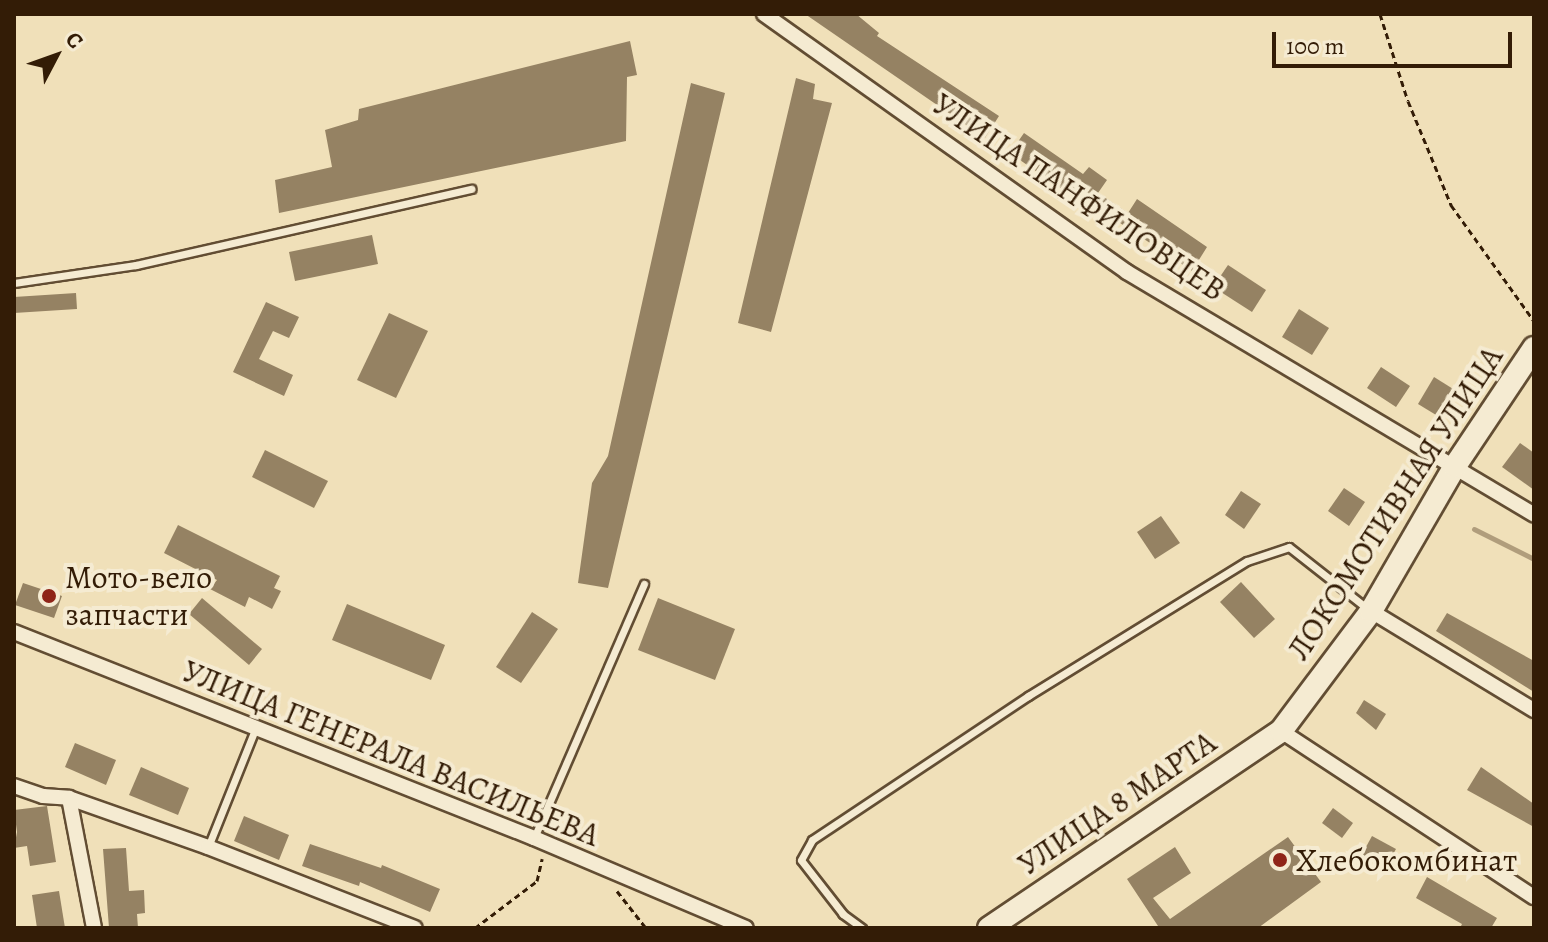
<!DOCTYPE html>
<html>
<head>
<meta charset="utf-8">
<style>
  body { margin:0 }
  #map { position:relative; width:1548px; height:942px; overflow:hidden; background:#f0e0b9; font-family:Alegreya,serif }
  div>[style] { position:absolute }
  .stream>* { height:5px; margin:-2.5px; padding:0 2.5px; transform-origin:2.5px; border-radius:2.5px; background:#b09d7c }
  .building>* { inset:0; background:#958263 }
  .path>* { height:3px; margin-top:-1.5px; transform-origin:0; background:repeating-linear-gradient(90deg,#331c06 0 6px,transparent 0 10px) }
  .roads { filter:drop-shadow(2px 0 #624d33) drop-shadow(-2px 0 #624d33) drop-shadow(0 2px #624d33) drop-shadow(0 -2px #624d33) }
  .lane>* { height:7px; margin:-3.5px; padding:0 3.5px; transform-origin:3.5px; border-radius:3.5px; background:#f5ebd2 }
  .street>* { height:14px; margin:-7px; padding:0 7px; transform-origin:7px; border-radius:7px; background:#f5ebd2 }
  .secondary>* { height:22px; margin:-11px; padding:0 11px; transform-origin:11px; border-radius:11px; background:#f5ebd2 }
  .dots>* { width:22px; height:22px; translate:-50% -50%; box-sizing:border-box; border:4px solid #f5ebd2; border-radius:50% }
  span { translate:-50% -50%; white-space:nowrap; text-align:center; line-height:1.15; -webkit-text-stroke:8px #f5ebd2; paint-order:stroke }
  .street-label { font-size:32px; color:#331c06 }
  .poi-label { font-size:32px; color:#331c06 }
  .left { translate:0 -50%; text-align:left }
  .frame { position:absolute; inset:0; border:16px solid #331c06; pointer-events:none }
  .north { position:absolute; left:16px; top:16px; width:80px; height:80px; -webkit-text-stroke:6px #f5ebd2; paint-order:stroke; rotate:49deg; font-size:22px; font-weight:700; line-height:32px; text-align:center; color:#331c06 }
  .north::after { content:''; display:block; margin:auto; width:28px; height:36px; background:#331c06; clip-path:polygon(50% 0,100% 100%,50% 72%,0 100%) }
  .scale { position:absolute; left:1272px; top:32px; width:240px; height:36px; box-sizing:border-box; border:4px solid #331c06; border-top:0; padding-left:10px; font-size:24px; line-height:28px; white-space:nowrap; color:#331c06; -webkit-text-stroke:6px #f5ebd2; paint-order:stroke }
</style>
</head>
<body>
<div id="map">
  <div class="stream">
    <div style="left:1474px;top:529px;width:67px;rotate:26.6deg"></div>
  </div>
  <div class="building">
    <div style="clip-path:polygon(805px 14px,856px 14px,879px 33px,877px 36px,999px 116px,985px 138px)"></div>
    <div style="clip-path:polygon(630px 41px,637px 75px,627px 77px,626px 141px,279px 213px,275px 180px,332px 167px,325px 130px,358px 120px,359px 109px)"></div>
    <div style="clip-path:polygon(796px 78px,815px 84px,813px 99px,832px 103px,771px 332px,738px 323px)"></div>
    <div style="clip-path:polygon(691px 83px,725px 93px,608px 588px,578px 583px,592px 483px,608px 456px)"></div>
    <div style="clip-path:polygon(1024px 133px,1083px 174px,1089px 167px,1107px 180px,1098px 193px,1128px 213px,1137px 199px,1207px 247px,1192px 271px,1105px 213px,1102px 217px,1010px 153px)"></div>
    <div style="clip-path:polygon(372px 235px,378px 264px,295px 281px,289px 252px)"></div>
    <div style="clip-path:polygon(1228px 265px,1266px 290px,1252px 312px,1213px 287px)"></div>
    <div style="clip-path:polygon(76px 293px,77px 309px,14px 313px,14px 297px)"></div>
    <div style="clip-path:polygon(266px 302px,299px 317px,289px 338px,273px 331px,259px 359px,293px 375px,284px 396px,233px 372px)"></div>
    <div style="clip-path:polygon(1299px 309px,1329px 328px,1312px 355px,1282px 337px)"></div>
    <div style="clip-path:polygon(389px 313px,428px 331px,396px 398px,357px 380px)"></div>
    <div style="clip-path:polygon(1381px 367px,1410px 386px,1396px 407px,1367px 388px)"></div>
    <div style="clip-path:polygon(1434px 377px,1458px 392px,1441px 418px,1418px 404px)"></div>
    <div style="clip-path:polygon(1520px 443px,1534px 453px,1534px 490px,1502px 467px)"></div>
    <div style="clip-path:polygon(265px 450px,328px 481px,314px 508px,252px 477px)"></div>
    <div style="clip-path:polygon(1344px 488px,1365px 502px,1349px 526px,1328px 511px)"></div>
    <div style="clip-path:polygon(1241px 491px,1261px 504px,1244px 529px,1225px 515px)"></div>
    <div style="clip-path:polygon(1161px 516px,1180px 543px,1155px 559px,1137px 532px)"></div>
    <div style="clip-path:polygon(178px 525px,280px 576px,274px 588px,281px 591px,272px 609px,249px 597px,245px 607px,210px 589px,217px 580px,164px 553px)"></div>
    <div style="clip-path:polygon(1241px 582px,1275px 619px,1254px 638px,1220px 602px)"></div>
    <div style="clip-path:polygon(23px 583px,62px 596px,54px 618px,15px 605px)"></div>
    <div style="clip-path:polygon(202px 598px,262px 649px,249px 665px,189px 614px)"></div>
    <div style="clip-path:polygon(658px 598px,735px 629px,715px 680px,638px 650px)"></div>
    <div style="clip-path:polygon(347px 604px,445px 645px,431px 680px,332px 640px)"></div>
    <div style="clip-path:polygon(532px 612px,558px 629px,521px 683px,496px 667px)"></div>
    <div style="clip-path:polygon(1447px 613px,1534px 661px,1534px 692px,1436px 631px)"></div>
    <div style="clip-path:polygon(1364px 700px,1386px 714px,1376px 730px,1356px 713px)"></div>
    <div style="clip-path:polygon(75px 743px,116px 760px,106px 785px,65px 767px)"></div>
    <div style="clip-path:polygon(141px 767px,189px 788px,178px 815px,129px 795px)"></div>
    <div style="clip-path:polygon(1481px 767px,1534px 804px,1534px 827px,1467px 790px)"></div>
    <div style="clip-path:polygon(47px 806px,56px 862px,30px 866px,27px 846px,14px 848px,17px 832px,14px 810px)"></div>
    <div style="clip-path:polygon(1333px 808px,1353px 823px,1342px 838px,1322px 823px)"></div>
    <div style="clip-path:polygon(244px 816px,289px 835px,279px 860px,234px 841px)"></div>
    <div style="clip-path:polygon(1372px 836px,1396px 849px,1385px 869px,1361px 856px)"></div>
    <div style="clip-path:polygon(1288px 837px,1321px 882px,1258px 928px,1156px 928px,1158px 926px,1127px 879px,1175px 847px,1191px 873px,1153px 898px,1170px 919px)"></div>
    <div style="clip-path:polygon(310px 844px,381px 868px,382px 865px,440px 889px,430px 912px,360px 882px,359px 886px,302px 866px)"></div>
    <div style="clip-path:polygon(126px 848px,129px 891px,144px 890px,145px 913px,137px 914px,138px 928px,109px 928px,103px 849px)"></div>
    <div style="clip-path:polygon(1427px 877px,1497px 918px,1491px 928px,1460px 928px,1462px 924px,1416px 898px)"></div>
    <div style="clip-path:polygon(59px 891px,65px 928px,37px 928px,32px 895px)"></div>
  </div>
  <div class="path">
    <div style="left:1380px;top:14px;width:91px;rotate:72.2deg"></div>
    <div style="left:1408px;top:101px;width:113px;rotate:67.5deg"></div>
    <div style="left:1451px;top:205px;width:143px;rotate:54.4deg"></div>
    <div style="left:617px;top:891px;width:47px;rotate:51.9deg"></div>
    <div style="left:475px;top:928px;width:78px;rotate:-37.2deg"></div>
    <div style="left:537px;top:881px;width:23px;rotate:-77deg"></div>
  </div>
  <div class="roads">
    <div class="lane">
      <div style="left:14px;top:283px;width:123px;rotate:-8.4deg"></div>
      <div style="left:136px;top:265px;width:344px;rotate:-12.8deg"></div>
      <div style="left:534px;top:838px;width:277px;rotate:-66.6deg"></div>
      <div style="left:208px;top:847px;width:129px;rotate:-68.2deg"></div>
      <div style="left:862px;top:928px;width:24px;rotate:-144deg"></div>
      <div style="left:843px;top:914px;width:68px;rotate:-127.9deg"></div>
      <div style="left:801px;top:860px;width:23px;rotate:-61deg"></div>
      <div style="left:812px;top:840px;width:260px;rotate:-33.7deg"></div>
      <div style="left:1028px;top:696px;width:257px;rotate:-31.7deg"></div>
      <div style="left:1247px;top:561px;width:44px;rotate:-18.4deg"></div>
      <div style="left:1289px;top:547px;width:102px;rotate:38.2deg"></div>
    </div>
    <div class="street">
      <div style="left:764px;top:14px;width:445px;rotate:35.4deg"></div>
      <div style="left:1127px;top:272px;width:474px;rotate:30.8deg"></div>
      <div style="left:1371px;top:611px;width:191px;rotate:31.3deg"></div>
      <div style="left:14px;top:632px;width:559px;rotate:21.61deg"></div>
      <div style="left:534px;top:838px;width:230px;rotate:23deg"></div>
      <div style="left:1281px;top:731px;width:303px;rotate:33.3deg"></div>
      <div style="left:14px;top:786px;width:31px;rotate:19deg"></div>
      <div style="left:43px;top:796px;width:26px;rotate:4deg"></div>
      <div style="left:69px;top:798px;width:147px;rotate:19.4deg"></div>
      <div style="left:208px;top:847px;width:222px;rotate:21.4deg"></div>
      <div style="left:69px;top:798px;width:132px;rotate:79.1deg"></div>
    </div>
    <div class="secondary">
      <div style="left:989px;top:928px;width:352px;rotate:-34deg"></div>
      <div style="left:1281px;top:731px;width:150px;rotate:-53.1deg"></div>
      <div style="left:1371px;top:611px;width:168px;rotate:-59.9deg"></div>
      <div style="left:1455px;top:466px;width:142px;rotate:-56.2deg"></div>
    </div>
  </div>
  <div class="dots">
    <div style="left:49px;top:596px;background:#8f2418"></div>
    <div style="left:1280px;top:860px;background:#8f2418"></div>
  </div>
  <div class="street-label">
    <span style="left:1079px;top:197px;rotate:34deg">УЛИЦА ПАНФИЛОВЦЕВ</span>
    <span style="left:1395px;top:503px;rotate:-57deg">ЛОКОМОТИВНАЯ УЛИЦА</span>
    <span style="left:391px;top:753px;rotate:22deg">УЛИЦА ГЕНЕРАЛА ВАСИЛЬЕВА</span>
    <span style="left:1117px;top:803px;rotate:-34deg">УЛИЦА 8 МАРТА</span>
  </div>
  <div class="poi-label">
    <span class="left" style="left:65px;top:596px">Мото-вело<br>запчасти</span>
    <span class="left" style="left:1296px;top:860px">Хлебокомбинат</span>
  </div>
  <div class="frame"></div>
  <div class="north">С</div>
  <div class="scale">100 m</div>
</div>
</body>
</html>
